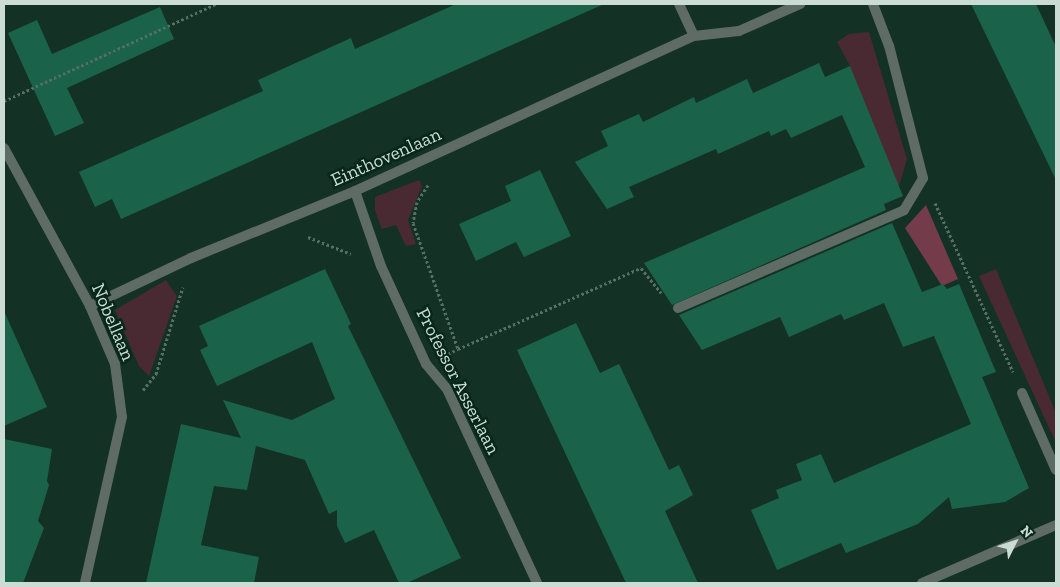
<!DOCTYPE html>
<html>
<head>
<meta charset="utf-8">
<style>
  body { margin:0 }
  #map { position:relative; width:1060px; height:587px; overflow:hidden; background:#133125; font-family:"Zilla Slab",serif }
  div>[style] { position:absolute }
  .green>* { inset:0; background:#4a2a32 }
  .forest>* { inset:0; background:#743c4b }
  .building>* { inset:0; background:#1b624a }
  .path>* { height:3px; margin-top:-1.5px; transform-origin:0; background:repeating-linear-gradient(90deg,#577065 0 2.5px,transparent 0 5px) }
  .service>* { height:10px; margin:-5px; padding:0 5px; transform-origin:5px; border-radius:5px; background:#5f6c66 }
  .minor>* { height:10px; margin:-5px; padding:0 5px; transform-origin:5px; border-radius:5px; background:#5f6c66 }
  span { translate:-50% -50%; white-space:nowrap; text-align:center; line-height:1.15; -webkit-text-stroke:5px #08271c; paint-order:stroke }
  .street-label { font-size:19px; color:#cbdcd4 }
  .frame { position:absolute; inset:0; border:5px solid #cbdcd4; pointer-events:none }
  .north { position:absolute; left:990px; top:517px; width:50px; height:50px; -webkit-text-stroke:4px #08271c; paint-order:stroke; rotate:49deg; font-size:14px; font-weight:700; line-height:20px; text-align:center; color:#cbdcd4 }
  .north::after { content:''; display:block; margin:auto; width:18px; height:22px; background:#cbdcd4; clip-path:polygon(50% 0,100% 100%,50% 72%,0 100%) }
</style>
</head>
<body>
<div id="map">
  <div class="green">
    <div style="clip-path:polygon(869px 32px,907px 159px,899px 186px,885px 195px,850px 66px,837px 42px,849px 34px)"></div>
    <div style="clip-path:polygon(419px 180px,422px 186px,408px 220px,416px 244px,406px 246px,396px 225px,382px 229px,375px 211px,375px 197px)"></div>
    <div style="clip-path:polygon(996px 269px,1056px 413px,1056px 443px,979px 276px)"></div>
    <div style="clip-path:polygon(166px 280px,177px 296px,149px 376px,139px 366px,115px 310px)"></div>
  </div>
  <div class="forest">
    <div style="clip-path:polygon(926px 205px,958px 279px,942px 286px,905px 228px)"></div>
  </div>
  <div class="building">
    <div style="clip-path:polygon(456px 4px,604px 4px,121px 219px,112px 199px,95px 207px,79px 172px,263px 91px,258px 80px,351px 38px,355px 49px)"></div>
    <div style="clip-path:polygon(971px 4px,1036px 4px,1056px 47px,1056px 180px)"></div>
    <div style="clip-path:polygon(160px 7px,174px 39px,67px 88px,84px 123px,55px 136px,8px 33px,37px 20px,52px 54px)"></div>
    <div style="clip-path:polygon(819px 63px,825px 77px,850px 66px,903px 196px,884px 204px,886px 210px,672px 305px,644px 263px,865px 167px,842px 115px,791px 138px,786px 129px,771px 136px,769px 131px,718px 154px,716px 149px,629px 187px,634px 197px,607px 209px,575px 162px,608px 146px,601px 131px,639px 114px,643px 122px,694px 97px,696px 103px,747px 79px,753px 93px)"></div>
    <div style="clip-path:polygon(540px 170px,571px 236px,524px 257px,516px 242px,476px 261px,459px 224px,511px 201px,505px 186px)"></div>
    <div style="clip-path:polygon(892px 223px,922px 292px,943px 284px,947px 289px,959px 284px,996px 372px,982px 377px,1029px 488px,1005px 502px,952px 509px,949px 497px,918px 524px,846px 553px,841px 543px,777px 570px,751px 510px,779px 498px,776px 490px,802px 480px,796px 464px,821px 454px,834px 483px,971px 424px,934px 336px,903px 347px,884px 303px,844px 320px,841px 314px,789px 337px,780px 317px,702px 350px,679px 315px)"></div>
    <div style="clip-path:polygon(325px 269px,351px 324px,348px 326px,461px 558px,407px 583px,399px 583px,374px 530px,345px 543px,337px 526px,337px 510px,329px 514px,305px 460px,256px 446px,247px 490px,214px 486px,201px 545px,259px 557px,254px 583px,146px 583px,181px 424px,241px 438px,223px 400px,292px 420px,335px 399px,312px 342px,217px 386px,200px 350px,208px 346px,199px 326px)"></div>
    <div style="clip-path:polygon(4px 311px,47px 407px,4px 426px)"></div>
    <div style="clip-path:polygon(576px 323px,600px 373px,619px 364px,669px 470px,679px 465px,693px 495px,665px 511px,698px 583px,626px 583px,517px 350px)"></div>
    <div style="clip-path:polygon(4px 439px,52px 449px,47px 481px,49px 485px,38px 521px,44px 528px,23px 583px,4px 583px)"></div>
  </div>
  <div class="path">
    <div style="left:4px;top:101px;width:233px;rotate:-24.6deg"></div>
    <div style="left:428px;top:185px;width:20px;rotate:123deg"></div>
    <div style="left:417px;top:202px;width:21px;rotate:101deg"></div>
    <div style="left:413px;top:223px;width:134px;rotate:70.3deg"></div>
    <div style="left:458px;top:349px;width:200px;rotate:-23.9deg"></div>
    <div style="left:641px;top:268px;width:32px;rotate:51deg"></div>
    <div style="left:935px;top:203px;width:186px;rotate:65.2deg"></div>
    <div style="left:308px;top:237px;width:46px;rotate:21.6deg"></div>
    <div style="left:448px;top:354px;width:11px;rotate:-27deg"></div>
    <div style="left:143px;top:390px;width:21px;rotate:-51deg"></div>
    <div style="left:156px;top:374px;width:91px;rotate:-72.8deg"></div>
  </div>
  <div class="service">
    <div style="left:678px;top:308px;width:246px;rotate:-23.4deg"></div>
    <div style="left:904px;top:210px;width:37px;rotate:-59deg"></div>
    <div style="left:923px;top:178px;width:136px;rotate:-104.4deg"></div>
    <div style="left:889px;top:46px;width:45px;rotate:-110.9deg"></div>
    <div style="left:1022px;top:393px;width:84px;rotate:66.2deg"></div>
  </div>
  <div class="minor">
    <div style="left:679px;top:4px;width:35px;rotate:65deg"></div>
    <div style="left:4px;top:148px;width:180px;rotate:61.4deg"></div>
    <div style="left:90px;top:306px;width:63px;rotate:66.7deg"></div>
    <div style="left:115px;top:364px;width:53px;rotate:82.5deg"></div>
    <div style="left:122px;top:417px;width:170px;rotate:102.6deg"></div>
    <div style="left:355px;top:191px;width:79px;rotate:70.9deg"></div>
    <div style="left:381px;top:266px;width:108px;rotate:65.3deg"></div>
    <div style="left:426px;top:364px;width:33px;rotate:50deg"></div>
    <div style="left:447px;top:389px;width:214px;rotate:65.1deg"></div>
    <div style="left:90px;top:306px;width:112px;rotate:-25.4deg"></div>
    <div style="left:191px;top:258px;width:177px;rotate:-22.2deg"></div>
    <div style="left:355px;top:191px;width:373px;rotate:-24.6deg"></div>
    <div style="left:694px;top:36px;width:45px;rotate:-6.3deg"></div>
    <div style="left:739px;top:31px;width:67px;rotate:-23.9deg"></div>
    <div style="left:922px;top:583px;width:146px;rotate:-23.4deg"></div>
  </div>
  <div class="street-label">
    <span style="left:386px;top:157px;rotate:-24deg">Einthovenlaan</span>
    <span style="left:113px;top:322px;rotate:67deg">Nobellaan</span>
    <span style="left:458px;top:381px;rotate:63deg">Professor Asserlaan</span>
  </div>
  <div class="frame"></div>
  <div class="north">N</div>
</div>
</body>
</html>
